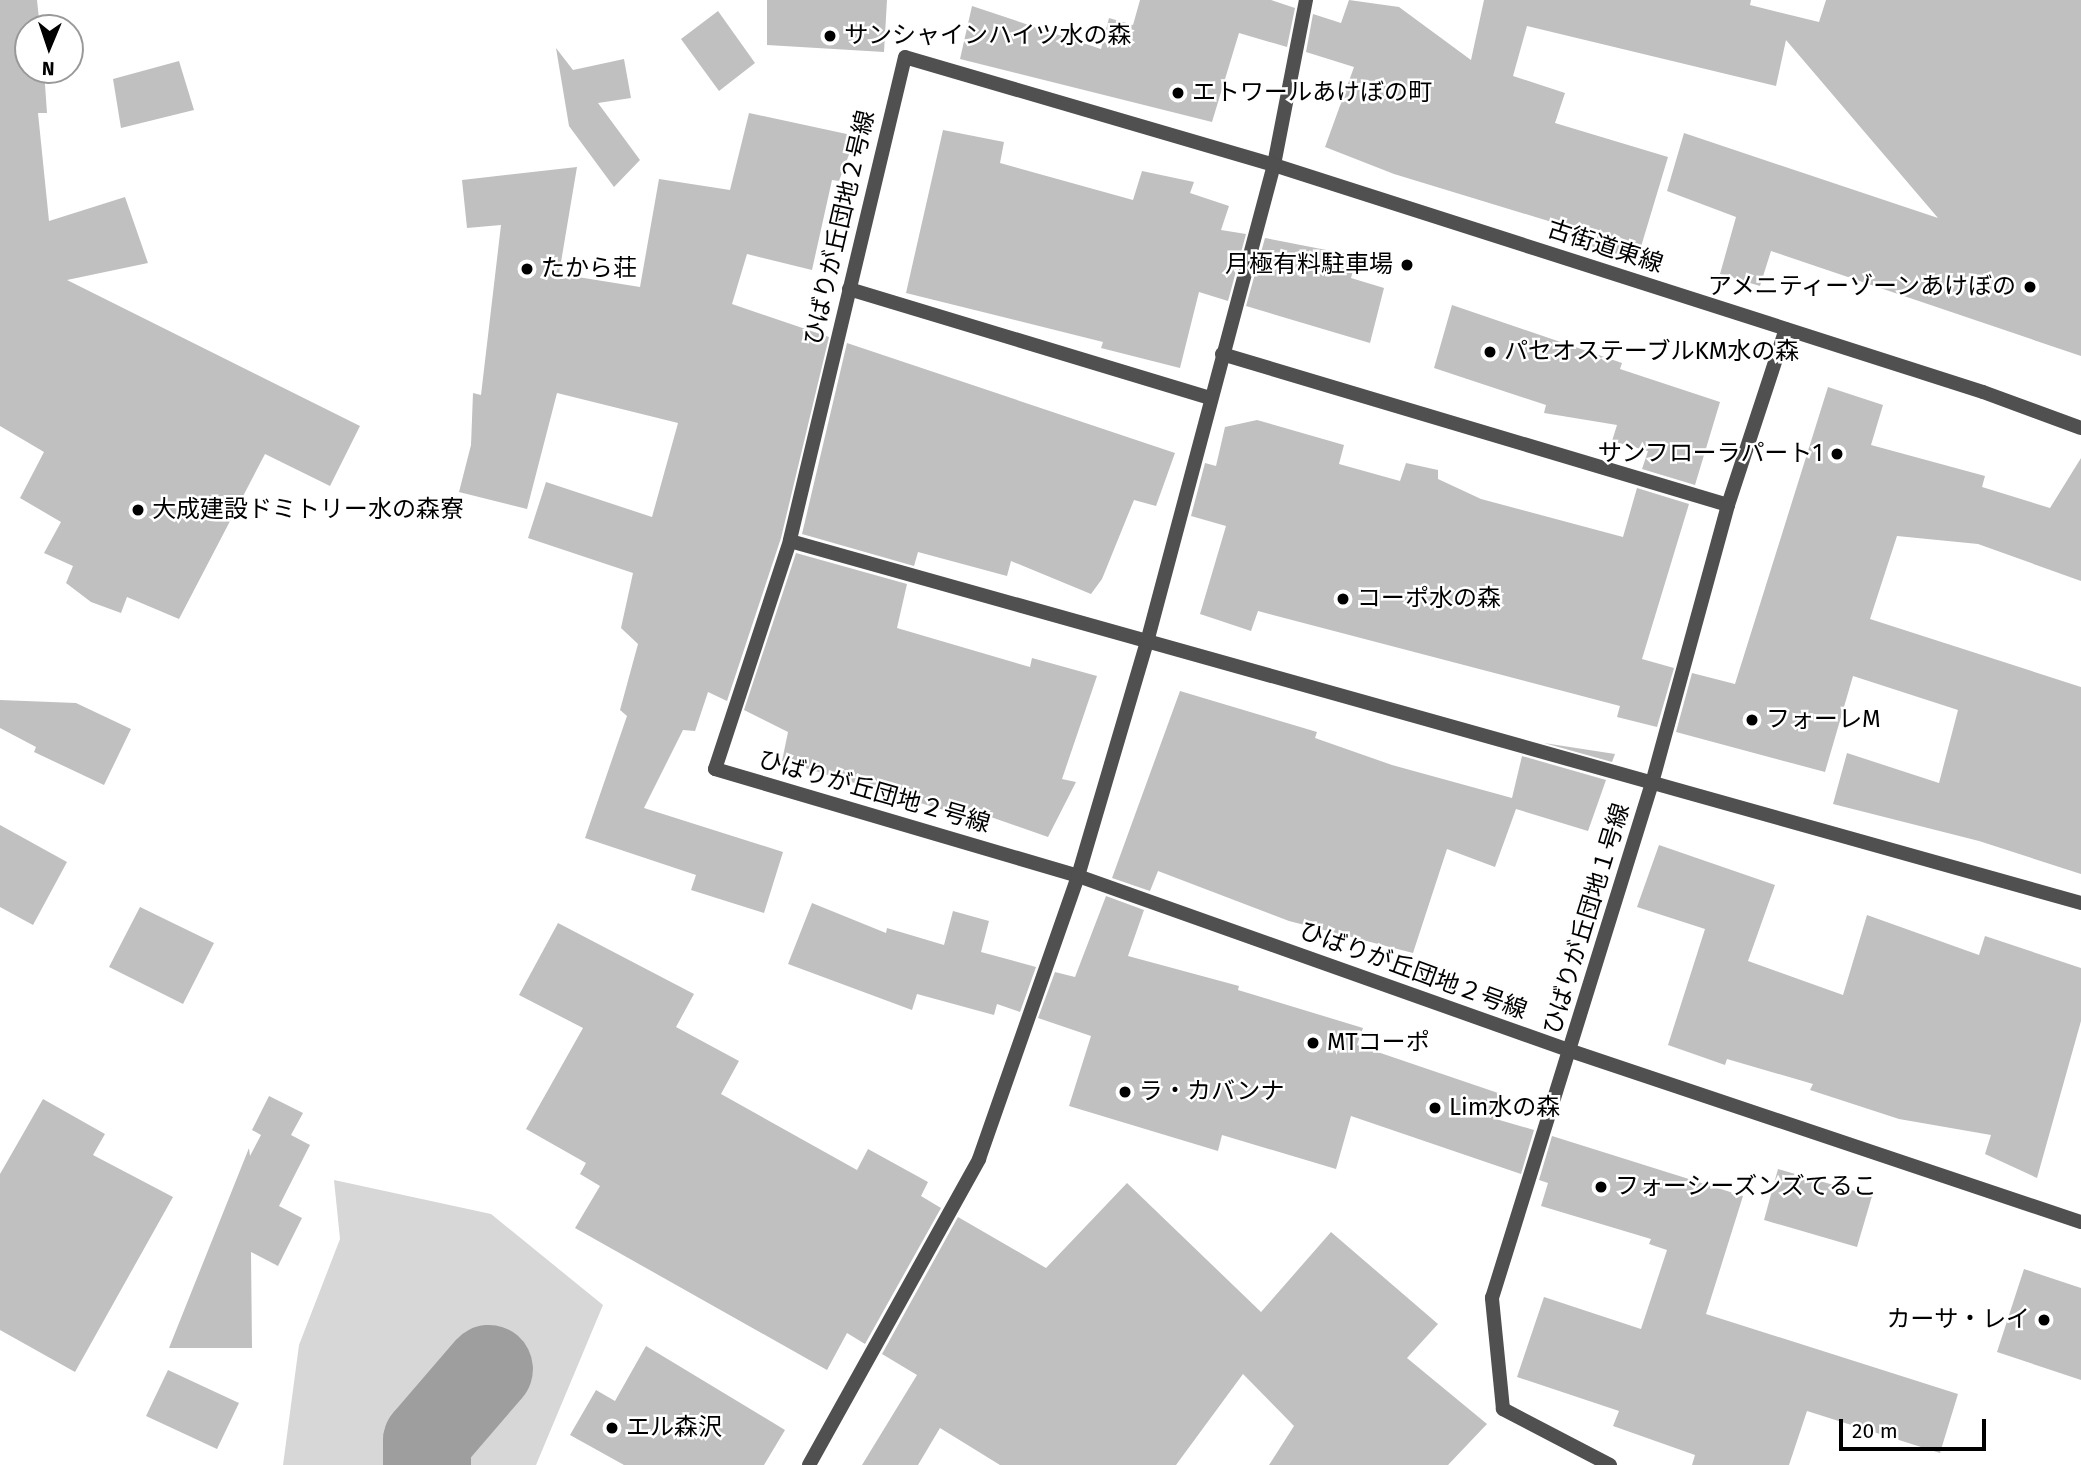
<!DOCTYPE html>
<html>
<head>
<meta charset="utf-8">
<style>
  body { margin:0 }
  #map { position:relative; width:2081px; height:1465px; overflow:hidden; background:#fff; font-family:"Fira Sans","Noto Sans JP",sans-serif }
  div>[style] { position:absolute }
  .green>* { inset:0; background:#d7d7d7 }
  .river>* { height:88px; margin:-44px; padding:0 44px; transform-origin:44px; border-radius:44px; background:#9e9e9e }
  .building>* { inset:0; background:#c0c0c0 }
  .minor>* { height:14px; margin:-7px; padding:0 7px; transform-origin:7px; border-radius:7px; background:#505050 }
  .dots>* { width:19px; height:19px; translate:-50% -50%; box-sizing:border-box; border:4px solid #fff; border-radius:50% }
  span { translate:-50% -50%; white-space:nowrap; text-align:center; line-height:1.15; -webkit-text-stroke:5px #fff; paint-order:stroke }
  .poi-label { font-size:24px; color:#000 }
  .left { translate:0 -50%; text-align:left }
  .right { translate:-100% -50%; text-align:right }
  .street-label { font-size:24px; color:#000 }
  .north { position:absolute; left:14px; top:14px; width:70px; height:70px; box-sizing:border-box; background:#fff; border:2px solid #999; border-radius:50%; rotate:182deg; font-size:19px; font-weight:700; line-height:28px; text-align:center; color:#000 }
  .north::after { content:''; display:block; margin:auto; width:24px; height:32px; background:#000; clip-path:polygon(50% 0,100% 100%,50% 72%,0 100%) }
  .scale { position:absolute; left:1839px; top:1419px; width:147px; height:32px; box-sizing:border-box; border:4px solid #000; border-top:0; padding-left:9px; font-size:21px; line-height:24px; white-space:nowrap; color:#000; -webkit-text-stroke:5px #fff; paint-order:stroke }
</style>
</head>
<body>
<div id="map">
  <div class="green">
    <div style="clip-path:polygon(334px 1180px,491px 1214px,603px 1305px,536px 1465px,468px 1465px,469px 1443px,514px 1388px,470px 1339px,387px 1431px,386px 1465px,283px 1465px,299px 1345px,340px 1239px)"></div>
  </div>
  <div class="river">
    <div style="left:427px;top:1465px;width:24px;rotate:-90deg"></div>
    <div style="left:427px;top:1441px;width:95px;rotate:-49.3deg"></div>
  </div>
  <div class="building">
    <div style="clip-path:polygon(0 0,37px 0,40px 28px,28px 28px,28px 70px,44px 70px,47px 113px,38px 113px,49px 221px,125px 197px,148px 263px,67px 280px,360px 426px,330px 486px,265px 454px,179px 619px,127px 597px,121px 613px,91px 602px,66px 583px,73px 566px,44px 553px,61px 522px,20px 498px,44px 452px,0 426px)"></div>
    <div style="clip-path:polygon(767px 0,887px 0,884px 52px,767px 45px)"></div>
    <div style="clip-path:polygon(1140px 0,1271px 0,1295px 8px,1287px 47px,1239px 33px,1212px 122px,960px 59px,972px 6px,1101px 49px,1109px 18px,1133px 25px)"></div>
    <div style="clip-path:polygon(1349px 0,1399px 7px,1471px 60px,1484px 0,1751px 0,1750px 5px,1819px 22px,1826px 0,2081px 0,2081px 356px,1771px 251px,1760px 286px,1720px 274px,1736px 217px,1667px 191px,1684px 133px,1938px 218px,1786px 40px,1776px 86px,1527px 26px,1513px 76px,1565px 93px,1555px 123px,1668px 157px,1637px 260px,1565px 238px,1568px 227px,1394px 174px,1325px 147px,1354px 67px,1306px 52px,1313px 14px,1341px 23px)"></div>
    <div style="clip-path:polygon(718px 11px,755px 63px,719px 91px,681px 39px)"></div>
    <div style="clip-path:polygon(556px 48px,573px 70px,624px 59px,631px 98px,598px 103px,640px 160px,614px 187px,569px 126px)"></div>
    <div style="clip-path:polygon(179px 61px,194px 110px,121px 128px,113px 79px)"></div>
    <div style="clip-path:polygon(749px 113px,856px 136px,839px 181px,832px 180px,812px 270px,747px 254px,732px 304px,829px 337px,781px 538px,727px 701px,708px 692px,695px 731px,683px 730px,644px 808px,783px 852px,764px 913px,691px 890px,696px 875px,585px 838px,627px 716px,620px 710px,638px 644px,621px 628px,633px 573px,528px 538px,546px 482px,652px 517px,678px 423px,557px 393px,527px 509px,459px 492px,471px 445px,473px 393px,481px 395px,501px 225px,467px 228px,462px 180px,577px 167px,559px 274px,640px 287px,659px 179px,730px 190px)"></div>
    <div style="clip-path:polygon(943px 130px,1004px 142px,1000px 163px,1133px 200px,1142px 171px,1194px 182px,1190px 193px,1229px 206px,1221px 230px,1246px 234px,1228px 301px,1199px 292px,1180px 368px,1101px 348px,1103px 342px,906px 293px)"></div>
    <div style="clip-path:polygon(1265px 238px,1357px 256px,1351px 278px,1384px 288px,1370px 343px,1246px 306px)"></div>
    <div style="clip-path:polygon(1452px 305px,1622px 363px,1620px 369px,1720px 402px,1695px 485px,1642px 469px,1648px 451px,1612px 441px,1617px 425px,1544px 413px,1546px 405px,1434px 368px)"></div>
    <div style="clip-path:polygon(847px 343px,1175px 453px,1156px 506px,1134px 500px,1102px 579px,1091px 594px,1011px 561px,1007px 576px,918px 552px,914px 566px,802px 534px)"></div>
    <div style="clip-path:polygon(1828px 387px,1883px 405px,1871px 445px,1985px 476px,1982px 487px,2050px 508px,2081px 458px,2081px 581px,1978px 544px,1897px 536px,1870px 619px,2081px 687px,2081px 874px,1979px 841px,1833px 804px,1847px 753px,1939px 783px,1958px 710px,1853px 676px,1825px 772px,1676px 732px,1692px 673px,1735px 684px)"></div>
    <div style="clip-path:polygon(1257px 420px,1344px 445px,1339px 464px,1400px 481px,1406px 463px,1438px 470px,1438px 479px,1481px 499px,1623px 537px,1637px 488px,1689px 504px,1642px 659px,1674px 668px,1657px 727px,1617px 717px,1620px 706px,1258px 611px,1251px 631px,1200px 614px,1226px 526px,1191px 516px,1205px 463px,1216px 466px,1225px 427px)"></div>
    <div style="clip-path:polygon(796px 553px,907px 584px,897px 628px,1030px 667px,1032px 658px,1097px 676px,1062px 779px,1076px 782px,1048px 837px,962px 807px,960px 815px,782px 761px,788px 732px,744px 710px)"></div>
    <div style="clip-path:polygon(1180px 691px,1317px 732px,1315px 738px,1392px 765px,1512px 798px,1522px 756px,1606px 780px,1588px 831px,1516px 809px,1495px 867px,1447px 849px,1413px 953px,1289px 921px,1158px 871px,1150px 891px,1112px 878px)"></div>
    <div style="clip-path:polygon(0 700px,76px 703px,131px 729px,104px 785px,34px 752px,36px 747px,0 728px)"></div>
    <div style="clip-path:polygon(1544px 743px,1615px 754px,1612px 762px)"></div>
    <div style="clip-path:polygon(0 825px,67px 862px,33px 925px,0 907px)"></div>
    <div style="clip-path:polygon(1659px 845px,1775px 885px,1748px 961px,1843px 995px,1867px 915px,1979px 955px,1985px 936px,2081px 968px,2081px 1021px,2037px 1178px,1985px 1154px,1991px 1135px,1899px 1119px,1810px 1090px,1813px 1084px,1727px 1059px,1725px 1065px,1668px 1045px,1705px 929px,1637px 907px)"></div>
    <div style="clip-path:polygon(1106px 896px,1144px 910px,1128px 956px,1239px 986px,1238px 990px,1363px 1028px,1357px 1045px,1504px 1095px,1496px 1119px,1534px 1130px,1521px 1174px,1351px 1116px,1336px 1169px,1222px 1135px,1218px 1151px,1069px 1106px,1091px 1036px,1038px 1018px,1055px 972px,1075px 977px)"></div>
    <div style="clip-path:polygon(812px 903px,886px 933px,887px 928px,944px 945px,953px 911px,989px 921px,981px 952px,1036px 967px,1020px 1012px,997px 1004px,994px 1015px,917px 994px,912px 1010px,788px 964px)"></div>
    <div style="clip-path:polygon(140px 907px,214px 943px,183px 1004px,109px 967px)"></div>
    <div style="clip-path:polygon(558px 923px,694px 994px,676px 1027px,739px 1061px,721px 1094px,857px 1170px,868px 1149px,928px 1182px,921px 1196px,941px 1208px,865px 1344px,847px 1333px,827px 1370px,575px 1228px,600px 1186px,580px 1174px,586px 1163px,526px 1129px,583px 1028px,519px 995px)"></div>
    <div style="clip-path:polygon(269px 1096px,303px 1113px,291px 1135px,310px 1145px,279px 1206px,302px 1218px,278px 1266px,251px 1252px,252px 1348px,169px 1348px,249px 1148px,250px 1156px,261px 1135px,252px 1130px)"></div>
    <div style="clip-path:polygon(43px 1099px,105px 1134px,93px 1155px,173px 1197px,75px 1372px,0 1330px,0 1174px)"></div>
    <div style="clip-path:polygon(1552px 1136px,1743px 1196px,1706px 1314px,1958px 1394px,1940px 1453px,1807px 1411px,1789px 1465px,1692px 1465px,1695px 1455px,1613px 1426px,1619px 1411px,1517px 1377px,1544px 1297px,1641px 1329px,1667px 1250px,1649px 1244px,1651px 1239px,1541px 1206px,1548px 1183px,1539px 1180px)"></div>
    <div style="clip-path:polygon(1778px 1169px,1872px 1196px,1857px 1247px,1764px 1220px)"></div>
    <div style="clip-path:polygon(1127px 1183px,1261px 1312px,1331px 1232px,1438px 1324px,1407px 1358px,1487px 1424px,1448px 1465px,1269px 1465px,1294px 1426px,1243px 1374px,1176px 1465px,1000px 1465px,940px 1428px,918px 1465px,862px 1465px,917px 1375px,882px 1354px,958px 1217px,1046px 1268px)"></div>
    <div style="clip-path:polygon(2024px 1269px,2081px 1288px,2081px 1380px,1997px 1352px)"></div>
    <div style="clip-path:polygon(646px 1346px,785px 1430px,764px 1465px,624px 1465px,570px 1435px,596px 1390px,615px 1401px)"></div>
    <div style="clip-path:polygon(168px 1370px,239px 1403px,217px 1449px,146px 1416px)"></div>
  </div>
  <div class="minor">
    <div style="left:1306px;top:0;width:168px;rotate:101deg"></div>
    <div style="left:1274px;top:165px;width:744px;rotate:17.75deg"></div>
    <div style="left:1983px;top:392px;width:104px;rotate:20.2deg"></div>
    <div style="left:849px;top:289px;width:378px;rotate:16.8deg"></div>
    <div style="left:1222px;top:354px;width:528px;rotate:16.62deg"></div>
    <div style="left:790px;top:541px;width:1341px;rotate:15.66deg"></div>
    <div style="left:809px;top:1465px;width:350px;rotate:-60.9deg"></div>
    <div style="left:979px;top:1159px;width:300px;rotate:-70.7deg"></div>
    <div style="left:1078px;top:876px;width:244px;rotate:-73.6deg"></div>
    <div style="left:1147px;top:642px;width:494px;rotate:-75.1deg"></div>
    <div style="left:1274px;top:165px;width:384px;rotate:-163.7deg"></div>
    <div style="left:905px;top:57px;width:497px;rotate:103.4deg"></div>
    <div style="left:790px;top:541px;width:240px;rotate:108.2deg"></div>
    <div style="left:715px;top:769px;width:378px;rotate:16.4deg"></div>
    <div style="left:1078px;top:876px;width:523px;rotate:19.54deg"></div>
    <div style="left:1571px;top:1051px;width:538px;rotate:18.54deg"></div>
    <div style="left:1610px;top:1465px;width:121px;rotate:-152.4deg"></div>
    <div style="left:1503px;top:1409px;width:112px;rotate:-95.7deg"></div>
    <div style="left:1492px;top:1298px;width:539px;rotate:-72.74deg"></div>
    <div style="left:1652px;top:783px;width:288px;rotate:-74.7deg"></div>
    <div style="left:1728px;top:505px;width:185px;rotate:-71.8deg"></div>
  </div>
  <div class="dots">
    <div style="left:830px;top:36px;background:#000"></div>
    <div style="left:1178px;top:93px;background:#000"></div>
    <div style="left:1407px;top:265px;background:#000"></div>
    <div style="left:527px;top:269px;background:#000"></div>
    <div style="left:2030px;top:287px;background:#000"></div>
    <div style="left:1490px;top:352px;background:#000"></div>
    <div style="left:1837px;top:454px;background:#000"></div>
    <div style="left:138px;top:510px;background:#000"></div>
    <div style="left:1343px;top:599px;background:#000"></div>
    <div style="left:1752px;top:720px;background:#000"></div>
    <div style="left:1313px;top:1043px;background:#000"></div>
    <div style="left:1125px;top:1092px;background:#000"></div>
    <div style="left:1435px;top:1108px;background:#000"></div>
    <div style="left:1601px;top:1187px;background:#000"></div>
    <div style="left:2044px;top:1320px;background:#000"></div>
    <div style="left:612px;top:1428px;background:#000"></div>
  </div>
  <div class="poi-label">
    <span class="left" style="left:844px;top:36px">サンシャインハイツ水の森</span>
    <span class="left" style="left:1192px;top:93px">エトワールあけぼの町</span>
    <span class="right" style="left:1393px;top:265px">月極有料駐車場</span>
    <span class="left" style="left:541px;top:269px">たから荘</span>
    <span class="right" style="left:2016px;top:287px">アメニティーゾーンあけぼの</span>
    <span class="left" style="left:1504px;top:352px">パセオステーブルKM水の森</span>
    <span class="right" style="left:1823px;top:454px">サンフローラパート1</span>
    <span class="left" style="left:152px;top:510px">大成建設ドミトリー水の森寮</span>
    <span class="left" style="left:1357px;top:599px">コーポ水の森</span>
    <span class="left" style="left:1766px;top:720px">フォーレM</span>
    <span class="left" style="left:1327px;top:1043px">MTコーポ</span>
    <span class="left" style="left:1139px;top:1092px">ラ・カバンナ</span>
    <span class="left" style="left:1449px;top:1108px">Lim水の森</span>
    <span class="left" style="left:1615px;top:1187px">フォーシーズンズてるこ</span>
    <span class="right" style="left:2030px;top:1320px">カーサ・レイ</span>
    <span class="left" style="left:626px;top:1428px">エル森沢</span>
  </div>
  <div class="street-label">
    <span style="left:840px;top:228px;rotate:-77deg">ひばりが丘団地２号線</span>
    <span style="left:1605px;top:247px;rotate:18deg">古街道東線</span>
    <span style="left:874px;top:792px;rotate:16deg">ひばりが丘団地２号線</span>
    <span style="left:1587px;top:919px;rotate:-73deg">ひばりが丘団地１号線</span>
    <span style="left:1413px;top:971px;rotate:20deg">ひばりが丘団地２号線</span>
  </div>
  <div class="north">N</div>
  <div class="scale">20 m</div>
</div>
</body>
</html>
